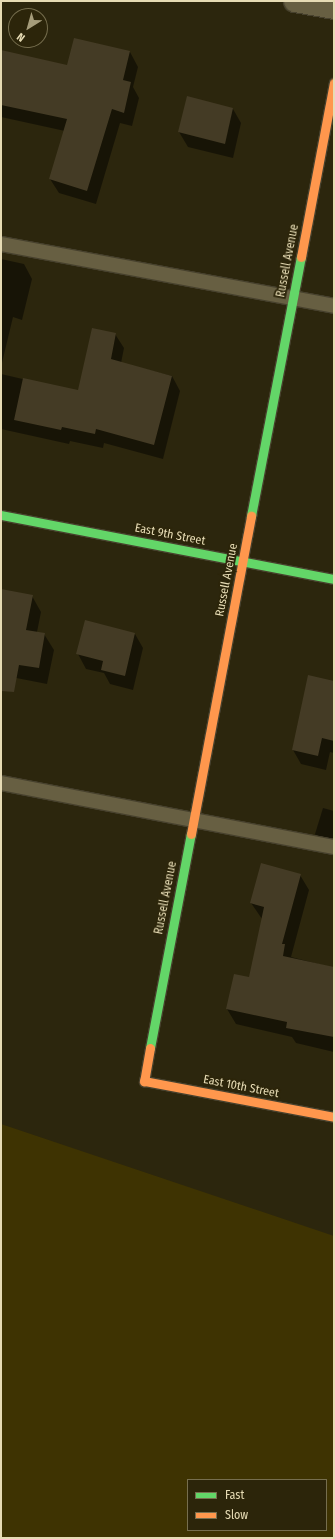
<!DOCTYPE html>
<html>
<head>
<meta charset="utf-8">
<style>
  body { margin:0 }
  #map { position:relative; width:335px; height:1539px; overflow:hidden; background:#2c260d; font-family:"Fira Sans Condensed",sans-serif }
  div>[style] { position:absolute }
  .built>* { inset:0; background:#3e3302 }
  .shadow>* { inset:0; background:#0007 }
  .building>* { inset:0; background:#443b25 }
  .roads { filter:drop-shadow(1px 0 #47412d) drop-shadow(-1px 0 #47412d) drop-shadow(0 1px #47412d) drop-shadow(0 -1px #47412d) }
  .lane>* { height:14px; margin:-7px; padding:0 7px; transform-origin:7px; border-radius:7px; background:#675f42 }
  .street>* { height:22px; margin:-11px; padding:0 11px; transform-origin:11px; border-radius:11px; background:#675f42 }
  .fast>* { height:9px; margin:-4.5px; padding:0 4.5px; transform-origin:4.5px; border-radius:4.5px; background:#63d668 }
  .slow>* { height:9px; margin:-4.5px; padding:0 4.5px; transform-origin:4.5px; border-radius:4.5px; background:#ff974d }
  span { translate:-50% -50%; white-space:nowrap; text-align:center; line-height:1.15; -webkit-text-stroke:3.5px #2c250a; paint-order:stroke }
  .street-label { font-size:12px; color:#e6dbb4 }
  .frame { position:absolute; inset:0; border:2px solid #e6dbb4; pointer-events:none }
  .legend { position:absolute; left:187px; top:1479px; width:140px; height:52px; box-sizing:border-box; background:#2c250a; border:1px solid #766e4e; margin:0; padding:5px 7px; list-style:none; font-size:12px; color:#e6dbb4 }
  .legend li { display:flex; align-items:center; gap:8px; height:20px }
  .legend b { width:20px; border:1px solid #766e4e }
  .north { position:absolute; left:8px; top:8px; width:40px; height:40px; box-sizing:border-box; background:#2c250a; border:1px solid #766e4e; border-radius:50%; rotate:217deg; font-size:11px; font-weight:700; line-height:16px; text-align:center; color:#e6dbb4 }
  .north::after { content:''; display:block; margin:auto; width:14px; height:18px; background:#a59c7a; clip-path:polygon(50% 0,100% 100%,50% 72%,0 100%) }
</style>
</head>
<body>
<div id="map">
  <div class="built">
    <div style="clip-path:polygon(evenodd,1px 1124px,334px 1236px,334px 1538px,1px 1538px,1px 1124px,188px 1480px,326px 1480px,326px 1530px,188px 1530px,188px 1480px)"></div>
  </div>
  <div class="shadow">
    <div style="clip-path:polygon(75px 39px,130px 52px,138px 67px,133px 87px,139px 98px,132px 126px,120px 123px,96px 204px,59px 193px,50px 179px,65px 131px,1px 117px,1px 51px,68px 66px)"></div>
    <div style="clip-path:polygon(233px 109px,241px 123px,233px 158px,188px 147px,179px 132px)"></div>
    <div style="clip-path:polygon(1px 259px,24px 264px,32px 279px,22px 320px,13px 317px,1px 367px)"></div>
    <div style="clip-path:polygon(115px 334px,124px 348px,121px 363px,172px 376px,180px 391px,163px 459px,104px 443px,103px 448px,70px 441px,69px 444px,1px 429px,1px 374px,79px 392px)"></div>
    <div style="clip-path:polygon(1px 590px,32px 596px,41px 612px,37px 632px,44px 634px,54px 650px,47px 684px,1px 675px)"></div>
    <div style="clip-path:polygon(135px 634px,143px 648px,133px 690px,110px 684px,104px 673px,86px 669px,78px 654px)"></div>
    <div style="clip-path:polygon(334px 682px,334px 753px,330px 752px,326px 770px,301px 764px,293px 750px)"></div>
    <div style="clip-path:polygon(323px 808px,334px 811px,334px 846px,320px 843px,315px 834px)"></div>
    <div style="clip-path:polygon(300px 875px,309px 890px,291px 957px,334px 968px,334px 1052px,296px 1043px,292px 1037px,236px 1024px,227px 1009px,250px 978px,262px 919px,251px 903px)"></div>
  </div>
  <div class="building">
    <div style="clip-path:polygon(74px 38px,130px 51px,123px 80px,131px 82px,124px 113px,112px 109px,87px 191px,49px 179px,67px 119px,1px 105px,1px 50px,67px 65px)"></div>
    <div style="clip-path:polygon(187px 96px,233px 108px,225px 144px,178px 132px)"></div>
    <div style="clip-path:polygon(92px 328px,116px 333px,111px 359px,172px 376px,154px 445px,96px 429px,95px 434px,62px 427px,61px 430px,14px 420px,23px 378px,78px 390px)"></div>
    <div style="clip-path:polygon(1px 589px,33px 595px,26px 630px,45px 633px,39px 668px,19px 665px,14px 692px,1px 691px)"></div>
    <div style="clip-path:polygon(85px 620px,135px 633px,125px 676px,101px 670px,103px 661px,76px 654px)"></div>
    <div style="clip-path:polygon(308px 675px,334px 681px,334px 741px,322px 738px,318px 756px,292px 750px)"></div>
    <div style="clip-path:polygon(261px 863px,301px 874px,282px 944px,285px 944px,283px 956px,334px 967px,334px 1037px,286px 1028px,287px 1022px,226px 1009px,234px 974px,249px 977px,264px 907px,250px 903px)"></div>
  </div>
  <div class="roads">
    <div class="lane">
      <div style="left:1px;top:244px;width:339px;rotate:10.5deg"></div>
      <div style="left:1px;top:783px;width:339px;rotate:10.9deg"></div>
    </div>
    <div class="street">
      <div style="left:295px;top:1px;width:40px;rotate:10deg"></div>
    </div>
    <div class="fast">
      <div style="left:1px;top:515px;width:339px;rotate:10.9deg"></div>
      <div style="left:251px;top:516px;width:264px;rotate:-79.1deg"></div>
      <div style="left:150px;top:1048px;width:218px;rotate:-79.2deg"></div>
    </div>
    <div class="slow">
      <div style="left:301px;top:257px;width:177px;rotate:-79.3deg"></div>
      <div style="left:191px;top:834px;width:324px;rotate:-79.3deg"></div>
      <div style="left:150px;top:1048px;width:34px;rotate:100deg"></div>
      <div style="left:144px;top:1081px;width:193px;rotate:10.7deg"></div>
    </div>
  </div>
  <div class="street-label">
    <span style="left:288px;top:261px;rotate:-79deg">Russell Avenue</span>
    <span style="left:170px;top:535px;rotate:11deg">East 9th Street</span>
    <span style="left:227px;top:580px;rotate:-79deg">Russell Avenue</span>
    <span style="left:166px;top:898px;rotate:-79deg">Russell Avenue</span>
    <span style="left:241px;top:1087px;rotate:11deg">East 10th Street</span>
  </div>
  <div class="frame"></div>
  <ul class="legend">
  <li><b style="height:5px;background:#63d668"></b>Fast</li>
  <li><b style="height:5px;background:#ff974d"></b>Slow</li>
  </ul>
  <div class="north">N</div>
</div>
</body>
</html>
